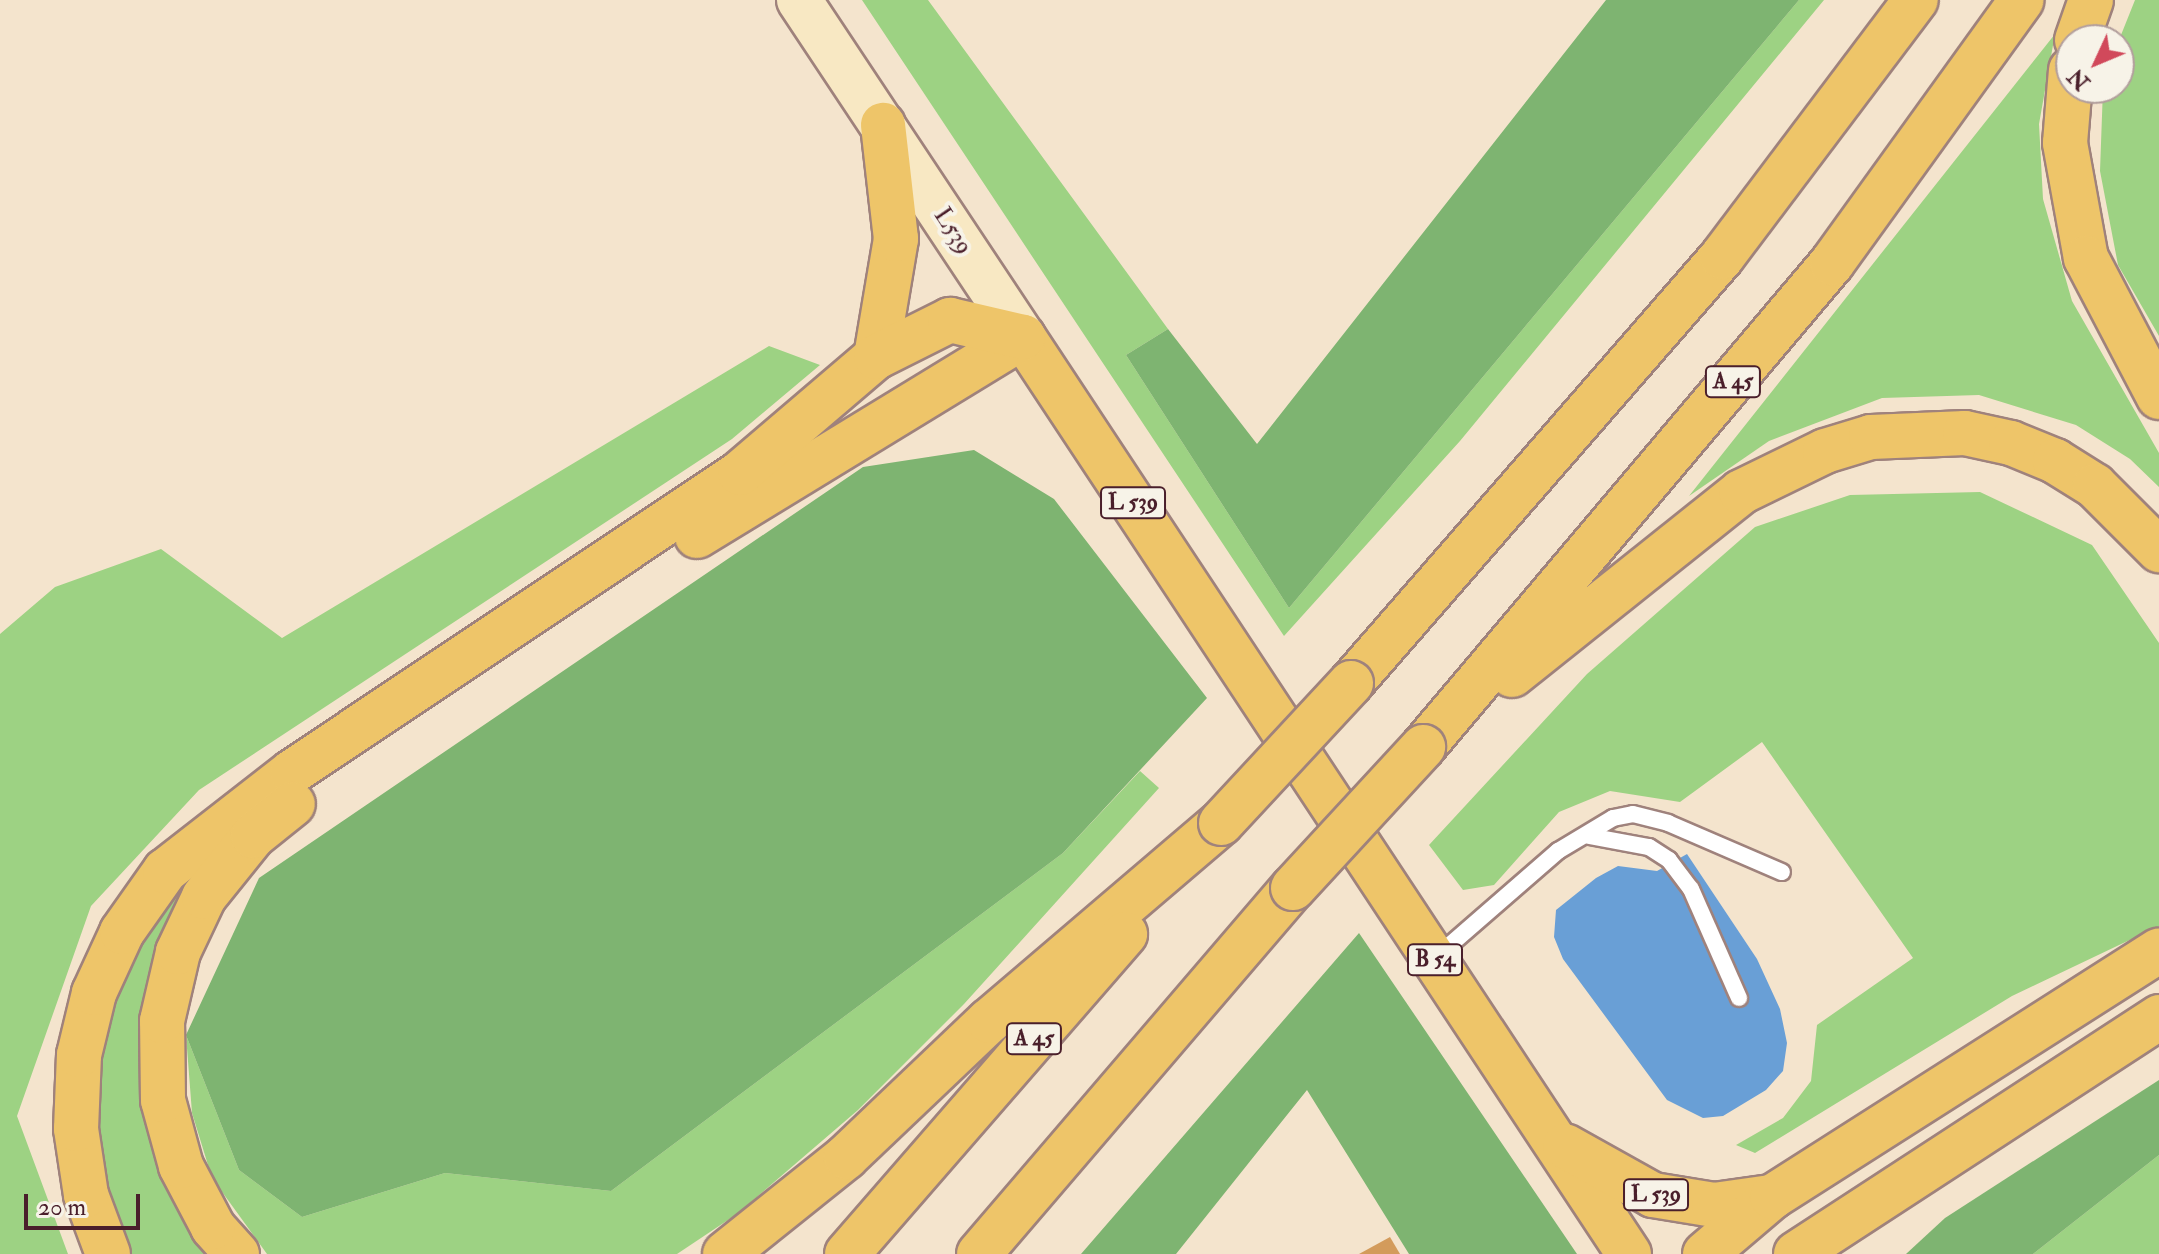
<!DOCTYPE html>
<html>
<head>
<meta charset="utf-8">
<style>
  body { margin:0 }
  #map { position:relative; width:2159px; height:1254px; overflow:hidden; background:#f4e4cd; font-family:"IM FELL Double Pica",serif }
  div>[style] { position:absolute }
  .green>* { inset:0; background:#9dd283 }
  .forest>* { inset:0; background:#7eb471 }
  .water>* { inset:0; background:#699fd6 }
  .building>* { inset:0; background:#d39b5b }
  .roads { filter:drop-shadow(2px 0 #9f827c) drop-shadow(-2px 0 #9f827c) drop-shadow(0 2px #9f827c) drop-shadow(0 -2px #9f827c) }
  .lane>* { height:16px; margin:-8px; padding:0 8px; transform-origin:8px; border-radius:8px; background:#fff }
  .secondary>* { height:44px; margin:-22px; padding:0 22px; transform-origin:22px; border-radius:22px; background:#f8e8c3 }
  .primary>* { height:44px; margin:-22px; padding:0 22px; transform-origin:22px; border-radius:22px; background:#eec569 }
  .highway>* { height:44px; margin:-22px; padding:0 22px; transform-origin:22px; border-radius:22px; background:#eec569 }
  .bridges { filter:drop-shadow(2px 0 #9f827c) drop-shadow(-2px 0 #9f827c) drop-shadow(0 2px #9f827c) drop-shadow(0 -2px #9f827c) }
  .highway-bridge>* { height:44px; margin:-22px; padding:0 22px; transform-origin:22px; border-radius:22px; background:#eec569 }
  span { translate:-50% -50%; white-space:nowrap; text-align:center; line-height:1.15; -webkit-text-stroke:8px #f7f3e8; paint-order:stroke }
  .shield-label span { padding:2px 6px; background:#f7f3e8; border:2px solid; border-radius:6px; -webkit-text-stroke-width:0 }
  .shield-label { font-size:22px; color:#4a1f2b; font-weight:700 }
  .street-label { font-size:24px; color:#4a1f2b }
  .north { position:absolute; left:2055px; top:24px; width:80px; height:80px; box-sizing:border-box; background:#f7f3e8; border:2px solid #b29e9c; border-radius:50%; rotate:226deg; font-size:22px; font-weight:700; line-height:32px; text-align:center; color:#4a1f2b }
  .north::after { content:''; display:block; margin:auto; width:28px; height:36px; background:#d1495b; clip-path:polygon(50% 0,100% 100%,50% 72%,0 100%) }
  .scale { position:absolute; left:24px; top:1194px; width:116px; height:36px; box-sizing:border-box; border:4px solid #4a1f2b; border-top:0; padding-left:10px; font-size:24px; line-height:28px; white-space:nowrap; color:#4a1f2b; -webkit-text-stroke:6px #f7f3e8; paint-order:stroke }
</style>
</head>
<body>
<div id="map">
  <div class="green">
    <div style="clip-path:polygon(862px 0,928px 0,1168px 329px,1126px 355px,1289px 608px,1799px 0,1824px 0,1460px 441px,1284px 636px)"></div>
    <div style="clip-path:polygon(2135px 0,2159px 0,2159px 336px,2118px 265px,2100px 171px,2103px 88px,2119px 88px,2119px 40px)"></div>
    <div style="clip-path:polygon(2055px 34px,2039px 124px,2043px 199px,2072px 301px,2159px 453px,2159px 487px,2130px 459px,2076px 425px,1979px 395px,1882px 398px,1769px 441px,1689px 496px)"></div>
    <div style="clip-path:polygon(769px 346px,820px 365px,732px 439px,199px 790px,91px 906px,17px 1116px,68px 1254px,0 1254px,0 634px,55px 587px,161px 549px,282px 638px)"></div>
    <div style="clip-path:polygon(1980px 492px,2092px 545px,2159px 643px,2159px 926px,2012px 996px,1755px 1153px,1736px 1145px,1783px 1118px,1811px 1081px,1817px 1025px,1913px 958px,1762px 742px,1680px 802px,1610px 791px,1559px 812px,1494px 885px,1463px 890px,1429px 845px,1587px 674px,1755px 527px,1850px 495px)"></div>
    <div style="clip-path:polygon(1140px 771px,1159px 788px,964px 1004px,858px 1110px,737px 1214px,677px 1254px,267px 1254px,212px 1178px,192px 1113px,186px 1035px,239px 1170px,302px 1217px,445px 1173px,611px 1191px,1063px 853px)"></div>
    <div style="clip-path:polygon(209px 851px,150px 1005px,214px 1254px,129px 1254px,88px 1141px,88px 1077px,123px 954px)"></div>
    <div style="clip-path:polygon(2159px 1155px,2159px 1254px,2033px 1254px)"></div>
  </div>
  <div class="forest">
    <div style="clip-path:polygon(1606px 0,1799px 0,1289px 608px,1126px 355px,1168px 329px,1257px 444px)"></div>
    <div style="clip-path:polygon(974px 450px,1054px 499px,1207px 698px,1063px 853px,611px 1191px,445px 1173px,302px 1217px,239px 1170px,186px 1035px,259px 878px,863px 467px)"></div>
    <div style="clip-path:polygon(1359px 933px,1577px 1254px,1409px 1254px,1307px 1090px,1176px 1254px,1081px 1254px)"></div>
    <div style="clip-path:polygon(2159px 1080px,2159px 1155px,2033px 1254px,1906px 1254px,1945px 1218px)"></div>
  </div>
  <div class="water">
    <div style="clip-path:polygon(1687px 854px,1757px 959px,1780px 1009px,1787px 1043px,1783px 1071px,1766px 1090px,1723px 1116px,1703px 1118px,1667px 1100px,1563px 959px,1554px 937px,1556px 910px,1596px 878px,1618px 866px,1657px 871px)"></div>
  </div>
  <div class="building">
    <div style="clip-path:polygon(1390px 1237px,1400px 1254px,1359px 1254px)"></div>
  </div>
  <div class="roads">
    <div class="lane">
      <div style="left:1589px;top:836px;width:61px;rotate:10.4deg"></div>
      <div style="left:1649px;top:847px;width:24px;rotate:33deg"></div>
      <div style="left:1669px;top:860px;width:36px;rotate:53deg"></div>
      <div style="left:1691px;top:889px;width:119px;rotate:66.2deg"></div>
      <div style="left:1436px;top:957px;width:162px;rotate:-41deg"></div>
      <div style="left:1558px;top:851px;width:64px;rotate:-31deg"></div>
      <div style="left:1613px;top:818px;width:20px;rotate:-11deg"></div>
      <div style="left:1633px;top:814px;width:36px;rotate:14deg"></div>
      <div style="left:1668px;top:823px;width:124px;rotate:23.3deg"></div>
    </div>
    <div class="secondary">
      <div style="left:799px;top:0;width:405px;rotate:56.4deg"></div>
    </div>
    <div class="primary">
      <div style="left:1023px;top:337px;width:1099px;rotate:56.54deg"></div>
      <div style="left:1565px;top:1146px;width:101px;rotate:29.1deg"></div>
      <div style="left:1653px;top:1195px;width:62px;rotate:9.3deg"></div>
      <div style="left:1714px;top:1205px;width:59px;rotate:-7.9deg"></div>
      <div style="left:1705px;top:1254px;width:88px;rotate:-40.4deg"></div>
      <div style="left:1772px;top:1197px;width:459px;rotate:-32.5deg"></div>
      <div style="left:1796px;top:1254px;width:434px;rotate:-33.1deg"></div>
    </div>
    <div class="highway">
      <div style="left:2077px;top:40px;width:42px;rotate:-70.7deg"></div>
      <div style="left:2071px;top:70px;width:73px;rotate:94.7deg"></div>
      <div style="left:2065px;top:143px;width:117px;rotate:79.7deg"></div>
      <div style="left:2086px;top:258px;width:157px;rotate:62.3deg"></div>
      <div style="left:876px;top:357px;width:120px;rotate:-80.4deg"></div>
      <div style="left:896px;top:239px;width:115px;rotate:-96.5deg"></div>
      <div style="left:697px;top:536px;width:382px;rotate:-31.4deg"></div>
      <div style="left:1512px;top:675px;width:293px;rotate:-38.6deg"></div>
      <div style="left:1741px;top:492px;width:93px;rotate:-26deg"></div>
      <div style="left:1825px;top:451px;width:48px;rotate:-16.9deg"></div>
      <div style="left:1871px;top:437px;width:94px;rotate:-2.4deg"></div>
      <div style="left:1965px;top:433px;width:47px;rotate:12.3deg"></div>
      <div style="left:2011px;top:443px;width:48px;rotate:22.2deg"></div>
      <div style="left:2055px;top:461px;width:47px;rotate:32deg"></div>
      <div style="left:2095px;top:486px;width:91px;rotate:45deg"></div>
      <div style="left:1351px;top:683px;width:565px;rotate:-48.95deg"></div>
      <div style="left:1722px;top:257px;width:322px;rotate:-53deg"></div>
      <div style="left:1423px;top:747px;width:634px;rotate:-49.8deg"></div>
      <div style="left:1832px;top:263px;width:324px;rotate:-54.2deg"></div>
      <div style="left:108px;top:1254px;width:63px;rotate:-110.4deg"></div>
      <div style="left:86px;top:1195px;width:67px;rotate:-98.6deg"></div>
      <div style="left:76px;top:1129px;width:74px;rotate:-87.7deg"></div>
      <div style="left:79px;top:1055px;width:64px;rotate:-76.4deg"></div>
      <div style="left:94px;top:993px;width:67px;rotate:-65.3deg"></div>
      <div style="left:122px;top:932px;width:75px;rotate:-54.8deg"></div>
      <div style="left:165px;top:871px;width:161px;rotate:-37.9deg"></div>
      <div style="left:292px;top:772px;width:539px;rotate:-33.72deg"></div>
      <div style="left:740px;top:473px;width:179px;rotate:-40.5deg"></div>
      <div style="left:876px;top:357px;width:83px;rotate:-26.6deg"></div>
      <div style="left:950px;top:320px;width:75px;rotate:13.1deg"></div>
      <div style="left:237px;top:1254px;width:36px;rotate:-132deg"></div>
      <div style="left:213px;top:1227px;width:69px;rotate:-117.7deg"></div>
      <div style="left:181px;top:1166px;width:68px;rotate:-105.3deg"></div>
      <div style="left:163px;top:1100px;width:79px;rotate:-90.7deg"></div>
      <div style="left:162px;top:1021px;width:71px;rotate:-76.9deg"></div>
      <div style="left:178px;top:952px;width:61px;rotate:-64.7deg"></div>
      <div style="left:204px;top:897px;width:78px;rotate:-51.2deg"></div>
      <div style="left:253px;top:836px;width:51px;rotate:-38.7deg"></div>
      <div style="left:725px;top:1254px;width:155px;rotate:-38.7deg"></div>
      <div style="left:846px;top:1157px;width:197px;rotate:-43.6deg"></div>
      <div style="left:989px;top:1021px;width:305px;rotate:-40.5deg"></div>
      <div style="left:847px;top:1254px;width:424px;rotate:-49deg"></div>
      <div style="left:979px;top:1254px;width:482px;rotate:-49.4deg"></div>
    </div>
  </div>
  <div class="bridges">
    <div class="highway-bridge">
      <div style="left:1221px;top:823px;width:191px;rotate:-47.1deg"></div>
      <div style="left:1293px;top:888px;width:192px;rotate:-47.3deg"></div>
    </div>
  </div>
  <div class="shield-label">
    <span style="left:1733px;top:382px">A 45</span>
    <span style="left:1133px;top:503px">L 539</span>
    <span style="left:1435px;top:960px">B 54</span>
    <span style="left:1034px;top:1039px">A 45</span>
    <span style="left:1656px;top:1195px">L 539</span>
  </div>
  <div class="street-label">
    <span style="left:953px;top:231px;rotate:57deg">L539</span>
  </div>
  <div class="north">N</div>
  <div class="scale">20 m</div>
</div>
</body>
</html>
